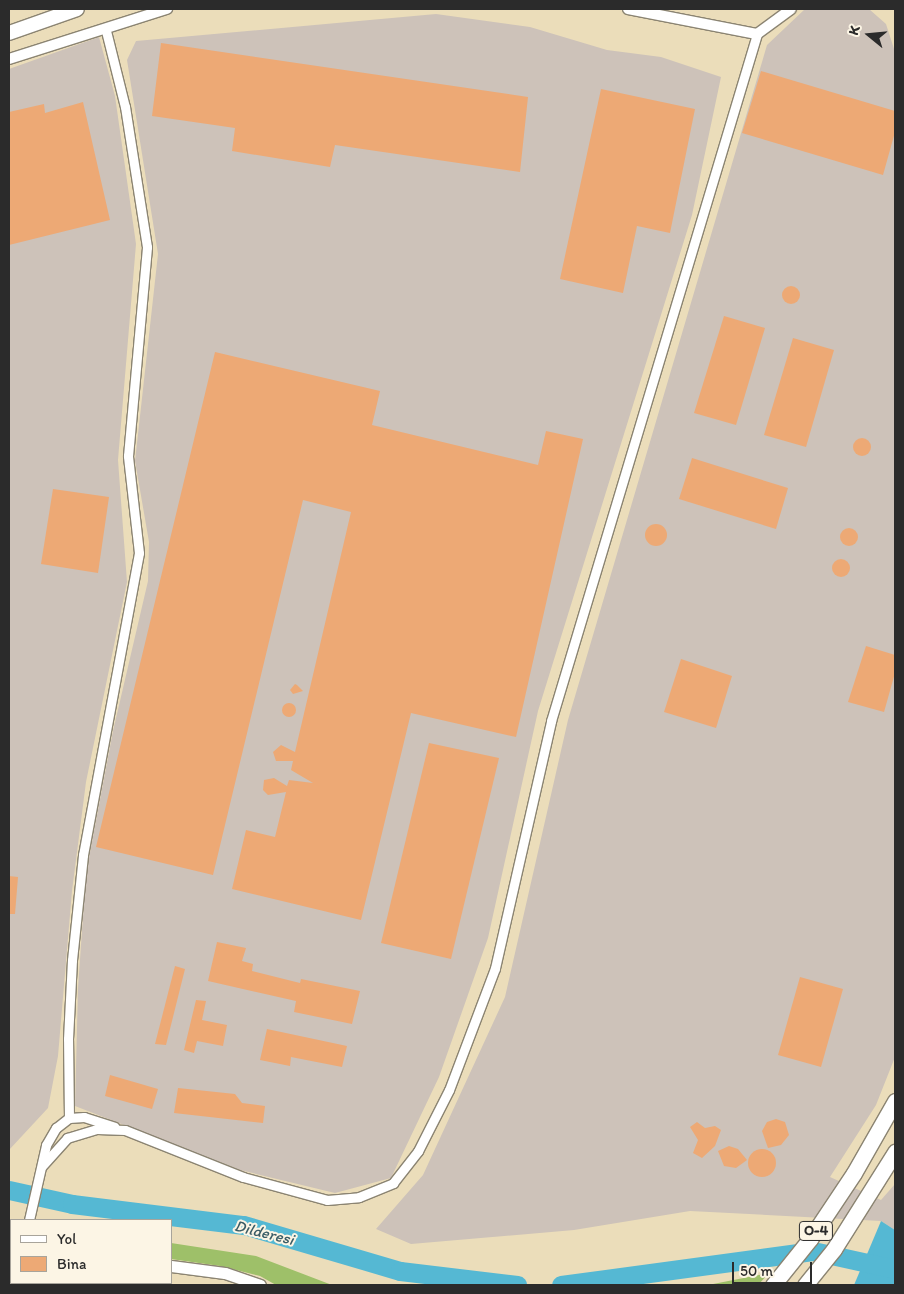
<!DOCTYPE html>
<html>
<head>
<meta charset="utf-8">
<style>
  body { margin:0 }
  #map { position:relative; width:904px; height:1294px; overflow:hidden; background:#ebddba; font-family:Itim,sans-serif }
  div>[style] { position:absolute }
  .industrial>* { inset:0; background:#cdc2b9 }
  .green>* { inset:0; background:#9ec069 }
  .water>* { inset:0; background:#55b8d3 }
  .river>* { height:19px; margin:-9.5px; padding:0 9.5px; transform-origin:9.5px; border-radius:9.5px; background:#55b8d3 }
  .building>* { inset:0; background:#eda975 }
  .round { border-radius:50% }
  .roads { filter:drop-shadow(1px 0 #8b8472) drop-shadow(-1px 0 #8b8472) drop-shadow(0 1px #8b8472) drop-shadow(0 -1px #8b8472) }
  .minor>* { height:9px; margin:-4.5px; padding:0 4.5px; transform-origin:4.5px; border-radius:4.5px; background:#fff }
  .tertiary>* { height:10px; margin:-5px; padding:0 5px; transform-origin:5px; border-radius:5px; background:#fff }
  .secondary>* { height:11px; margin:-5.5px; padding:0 5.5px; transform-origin:5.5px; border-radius:5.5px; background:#fff }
  .trunk>* { height:14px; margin:-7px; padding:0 7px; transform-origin:7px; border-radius:7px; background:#fff }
  .motorway>* { height:15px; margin:-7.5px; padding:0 7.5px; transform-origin:7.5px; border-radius:7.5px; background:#fff }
  span { translate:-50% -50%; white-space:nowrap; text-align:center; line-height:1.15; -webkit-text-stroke:4px #fcf5e5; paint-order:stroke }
  .shield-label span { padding:1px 4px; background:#fcf5e5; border:1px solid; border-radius:4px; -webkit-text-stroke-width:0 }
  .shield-label { font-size:14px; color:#2b2b2b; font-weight:700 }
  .water-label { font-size:16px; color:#3a5c66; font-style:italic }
  .frame { position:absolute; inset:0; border:10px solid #2b2b2b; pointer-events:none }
  .legend { position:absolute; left:10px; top:1219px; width:162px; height:65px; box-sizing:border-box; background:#fcf5e5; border:1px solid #a8a49b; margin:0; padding:6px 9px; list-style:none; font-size:15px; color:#2b2b2b }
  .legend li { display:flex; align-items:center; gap:10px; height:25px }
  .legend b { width:25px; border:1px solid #a8a49b }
  .north { position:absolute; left:844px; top:10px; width:50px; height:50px; -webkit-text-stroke:4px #fcf5e5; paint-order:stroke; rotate:287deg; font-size:14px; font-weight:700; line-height:20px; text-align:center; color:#2b2b2b }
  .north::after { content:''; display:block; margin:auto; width:18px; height:22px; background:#2b2b2b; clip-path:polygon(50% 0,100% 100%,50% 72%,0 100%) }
  .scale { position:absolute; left:732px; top:1262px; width:80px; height:22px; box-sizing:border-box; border:2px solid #2b2b2b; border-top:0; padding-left:6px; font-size:15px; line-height:18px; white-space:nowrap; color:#2b2b2b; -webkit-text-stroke:4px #fcf5e5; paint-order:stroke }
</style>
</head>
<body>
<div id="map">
  <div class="industrial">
    <div style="clip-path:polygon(805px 9px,869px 9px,886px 24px,895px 52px,895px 1057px,876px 1105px,830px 1177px,881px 1200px,895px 1184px,895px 1230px,881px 1221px,690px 1211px,574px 1230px,411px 1244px,376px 1229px,423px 1175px,505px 997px,568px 720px,767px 45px)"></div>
    <div style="clip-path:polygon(436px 14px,530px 27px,607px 50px,661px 57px,721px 77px,692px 215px,538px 711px,488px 938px,439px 1077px,391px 1178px,335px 1193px,240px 1170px,75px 1106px,78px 988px,86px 873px,113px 731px,148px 581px,149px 542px,135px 461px,158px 254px,127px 60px,136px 41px)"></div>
    <div style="clip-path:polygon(99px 37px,115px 96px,136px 244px,118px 460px,127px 582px,86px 782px,72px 891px,58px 1056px,48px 1108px,9px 1150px,9px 69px)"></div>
  </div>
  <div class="green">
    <div style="clip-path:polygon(171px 1243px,256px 1256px,332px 1285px,276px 1285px,260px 1276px,220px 1266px,171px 1259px)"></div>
    <div style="clip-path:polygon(769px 1273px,758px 1285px,708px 1285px)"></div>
  </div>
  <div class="water">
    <div style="clip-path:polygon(881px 1221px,895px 1230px,895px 1285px,854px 1285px)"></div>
  </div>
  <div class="river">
    <div style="left:9px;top:1190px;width:65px;rotate:12.5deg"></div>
    <div style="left:72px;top:1204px;width:173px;rotate:7deg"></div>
    <div style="left:244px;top:1225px;width:163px;rotate:16.4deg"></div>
    <div style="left:400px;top:1271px;width:118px;rotate:6.8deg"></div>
    <div style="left:561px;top:1285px;width:254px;rotate:-7.7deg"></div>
    <div style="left:813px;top:1251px;width:84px;rotate:12.4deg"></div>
  </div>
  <div class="building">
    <div style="clip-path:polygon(161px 43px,528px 97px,520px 172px,335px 145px,330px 167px,232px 151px,235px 128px,152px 116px)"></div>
    <div style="clip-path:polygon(761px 71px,895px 111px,895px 132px,883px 175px,742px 133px)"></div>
    <div style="clip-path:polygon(601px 89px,695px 109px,670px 233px,637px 226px,623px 293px,560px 279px)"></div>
    <div style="clip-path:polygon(83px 102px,110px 220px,9px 245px,9px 112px,44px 104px,45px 113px)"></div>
    <div class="round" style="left:782px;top:286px;width:18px;height:18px"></div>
    <div style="clip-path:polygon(724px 316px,765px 328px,736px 425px,694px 413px)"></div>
    <div style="clip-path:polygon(793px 338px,834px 350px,806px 447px,764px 435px)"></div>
    <div style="clip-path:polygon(215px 352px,380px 391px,372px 425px,538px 465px,546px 431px,583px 439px,516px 737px,411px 713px,361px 920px,232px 889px,246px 830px,275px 837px,286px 792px,268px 795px,263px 790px,264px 780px,274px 778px,287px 786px,289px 780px,313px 783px,291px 770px,293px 761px,276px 761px,273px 752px,281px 745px,295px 752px,351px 512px,303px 500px,213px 875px,96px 847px)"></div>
    <div class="round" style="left:853px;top:438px;width:18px;height:18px"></div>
    <div style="clip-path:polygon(692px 458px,788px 488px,776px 529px,679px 499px)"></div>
    <div style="clip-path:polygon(53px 489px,109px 497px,98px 573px,41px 564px)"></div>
    <div class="round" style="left:645px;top:524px;width:22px;height:22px"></div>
    <div class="round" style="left:840px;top:528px;width:18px;height:18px"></div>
    <div class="round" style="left:832px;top:559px;width:18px;height:18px"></div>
    <div style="clip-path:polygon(866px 646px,895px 655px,895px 673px,884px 712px,848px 702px)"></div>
    <div style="clip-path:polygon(681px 659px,732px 676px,716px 728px,664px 712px)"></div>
    <div style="clip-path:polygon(295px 684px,297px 685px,303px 691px,293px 694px,290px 690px)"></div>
    <div class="round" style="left:282px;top:703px;width:14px;height:14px"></div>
    <div style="clip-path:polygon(429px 743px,499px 758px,451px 959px,381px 943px)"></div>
    <div style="clip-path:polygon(9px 876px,18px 877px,15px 914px,9px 914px)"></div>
    <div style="clip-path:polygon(217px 942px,246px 948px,242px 961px,253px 964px,252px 971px,300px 983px,301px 979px,360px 991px,352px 1024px,294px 1012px,296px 1001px,208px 981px)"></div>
    <div style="clip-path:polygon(175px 966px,185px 969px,166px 1045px,155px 1044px)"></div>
    <div style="clip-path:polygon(800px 977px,843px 989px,821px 1067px,778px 1055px)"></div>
    <div style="clip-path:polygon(196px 1000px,206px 1001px,202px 1020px,227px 1025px,223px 1046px,197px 1041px,194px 1053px,184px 1050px)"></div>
    <div style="clip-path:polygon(267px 1029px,347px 1046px,342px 1067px,291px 1057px,290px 1066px,260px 1060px)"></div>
    <div style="clip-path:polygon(110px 1075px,158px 1089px,152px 1109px,105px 1096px)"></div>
    <div style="clip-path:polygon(178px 1088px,235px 1094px,242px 1103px,265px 1106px,263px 1123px,174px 1113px)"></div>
    <div style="clip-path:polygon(776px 1119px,785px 1122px,789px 1135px,781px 1145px,768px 1148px,762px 1131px,767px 1122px)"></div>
    <div style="clip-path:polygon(697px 1122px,705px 1128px,715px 1126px,721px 1130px,715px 1146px,702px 1158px,693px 1153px,698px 1140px,690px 1127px)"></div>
    <div style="clip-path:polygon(729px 1146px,738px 1149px,747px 1160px,736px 1168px,724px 1166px,718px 1151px)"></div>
    <div class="round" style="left:748px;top:1149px;width:28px;height:28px"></div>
  </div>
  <div class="roads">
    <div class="minor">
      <div style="left:69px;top:1118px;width:79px;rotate:-90.7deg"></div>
      <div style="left:68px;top:1039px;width:79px;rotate:-87.1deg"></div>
      <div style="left:72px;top:960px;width:106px;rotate:-84deg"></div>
      <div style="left:83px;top:855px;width:307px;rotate:-79.5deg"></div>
      <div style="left:139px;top:553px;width:98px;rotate:-96.5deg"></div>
      <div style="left:128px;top:456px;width:210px;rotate:-84.8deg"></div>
      <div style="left:147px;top:247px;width:142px;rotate:-98.9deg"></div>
      <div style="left:125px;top:107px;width:78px;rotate:-104deg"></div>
      <div style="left:42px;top:1166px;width:38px;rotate:-48deg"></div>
      <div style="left:67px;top:1138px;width:31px;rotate:-17deg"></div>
      <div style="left:97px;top:1129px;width:28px;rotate:2deg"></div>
      <div style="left:125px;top:1130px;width:127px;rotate:21.7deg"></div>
      <div style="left:243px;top:1177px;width:87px;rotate:15.3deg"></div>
      <div style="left:327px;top:1200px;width:32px;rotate:-5deg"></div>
      <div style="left:359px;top:1197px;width:37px;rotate:-22deg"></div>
      <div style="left:393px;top:1183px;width:41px;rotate:-52deg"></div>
      <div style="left:418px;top:1151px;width:68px;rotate:-63.1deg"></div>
      <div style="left:449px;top:1090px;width:130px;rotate:-69.3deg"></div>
      <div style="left:495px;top:968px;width:253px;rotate:-77.2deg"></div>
      <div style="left:551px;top:721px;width:717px;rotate:-73.31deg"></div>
      <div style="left:29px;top:1220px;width:77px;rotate:-77.2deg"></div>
      <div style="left:46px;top:1145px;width:20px;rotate:-60deg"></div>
      <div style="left:56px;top:1128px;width:16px;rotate:-38deg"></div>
      <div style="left:69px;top:1118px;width:15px;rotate:-4deg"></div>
      <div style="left:84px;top:1117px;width:32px;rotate:18deg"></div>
    </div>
    <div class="tertiary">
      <div style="left:628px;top:9px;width:131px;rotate:11deg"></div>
      <div style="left:757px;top:34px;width:42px;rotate:-36.3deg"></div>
      <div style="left:9px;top:59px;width:166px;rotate:-17.6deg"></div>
    </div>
    <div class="secondary">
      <div style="left:9px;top:1240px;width:2px;rotate:27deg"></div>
      <div style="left:171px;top:1266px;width:54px;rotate:7.4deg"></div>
      <div style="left:225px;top:1273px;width:37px;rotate:19deg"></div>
    </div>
    <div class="trunk">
      <div style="left:9px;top:33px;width:72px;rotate:-19.4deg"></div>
    </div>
    <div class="motorway">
      <div style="left:773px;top:1285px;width:59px;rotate:-51.2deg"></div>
      <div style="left:810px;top:1239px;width:79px;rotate:-56.3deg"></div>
      <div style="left:854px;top:1173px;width:83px;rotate:-60.3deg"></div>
      <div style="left:805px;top:1285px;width:46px;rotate:-51.1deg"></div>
      <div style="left:834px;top:1249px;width:115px;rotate:-57.8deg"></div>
    </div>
  </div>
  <div class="shield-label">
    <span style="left:816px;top:1231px">O-4</span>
  </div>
  <div class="water-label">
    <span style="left:264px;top:1233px;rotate:14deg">Dilderesi</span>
  </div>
  <div class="frame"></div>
  <ul class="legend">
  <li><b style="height:6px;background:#fff"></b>Yol</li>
  <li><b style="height:14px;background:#eda975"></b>Bina</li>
  </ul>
  <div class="north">K</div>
  <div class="scale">50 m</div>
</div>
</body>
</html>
